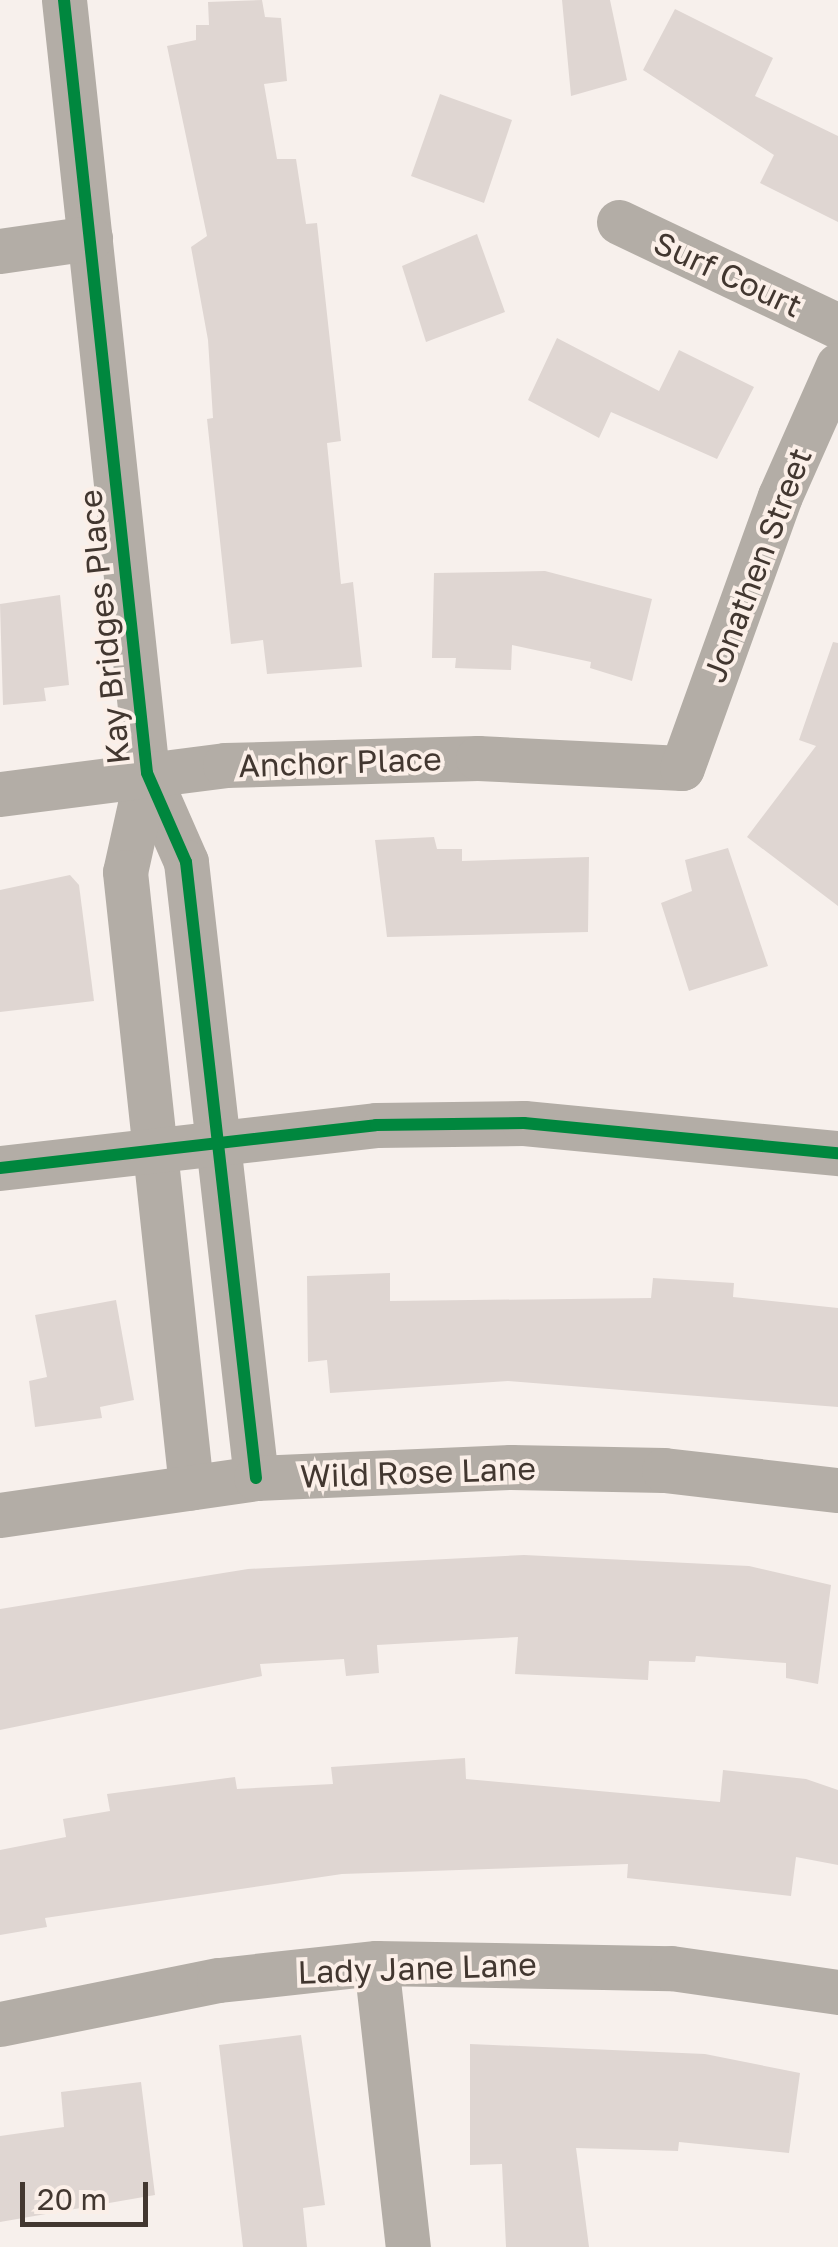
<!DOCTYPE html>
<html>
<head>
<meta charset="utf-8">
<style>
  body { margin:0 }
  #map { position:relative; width:838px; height:2247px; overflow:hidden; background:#f7f0ec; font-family:"Golos Text",sans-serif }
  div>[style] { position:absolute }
  .building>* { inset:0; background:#dfd6d2 }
  .minor>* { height:45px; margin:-22.5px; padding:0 22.5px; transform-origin:22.5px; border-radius:22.5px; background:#b3ada6 }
  .cycleway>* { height:12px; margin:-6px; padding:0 6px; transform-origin:6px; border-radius:6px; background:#00873e }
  span { translate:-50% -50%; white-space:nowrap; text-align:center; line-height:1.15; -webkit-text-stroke:8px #fbefe8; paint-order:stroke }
  .street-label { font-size:32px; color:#423730 }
  .scale { position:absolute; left:20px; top:2182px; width:128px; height:45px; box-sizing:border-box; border:5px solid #423730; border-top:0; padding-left:12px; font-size:30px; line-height:35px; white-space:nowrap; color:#423730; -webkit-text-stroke:8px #fbefe8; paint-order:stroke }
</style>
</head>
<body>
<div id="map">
  <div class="building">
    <div style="clip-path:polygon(262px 0,265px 17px,281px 18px,287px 81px,264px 84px,277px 159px,296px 159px,306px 224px,317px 223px,341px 441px,327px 443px,341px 584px,353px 582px,362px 667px,267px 674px,263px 640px,231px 644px,207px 419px,213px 418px,208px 340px,191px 247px,207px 236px,167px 46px,196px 40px,196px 25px,209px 25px,208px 2px)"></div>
    <div style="clip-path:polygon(562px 0,610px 0,627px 80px,571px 96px)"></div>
    <div style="clip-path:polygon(675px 9px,773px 58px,755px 96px,838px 136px,838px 222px,760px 183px,774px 155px,643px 70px)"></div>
    <div style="clip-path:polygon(440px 94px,512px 120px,484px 203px,411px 176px)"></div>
    <div style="clip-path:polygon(477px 234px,505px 312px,426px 342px,402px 266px)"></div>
    <div style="clip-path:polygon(557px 338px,659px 391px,679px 350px,754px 387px,717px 459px,611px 412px,599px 438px,528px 400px)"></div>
    <div style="clip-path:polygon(545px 571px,652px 599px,632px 681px,590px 668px,591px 662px,512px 645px,511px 670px,455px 668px,456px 658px,432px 658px,434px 573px)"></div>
    <div style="clip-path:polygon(60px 595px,69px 685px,44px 688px,46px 701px,3px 705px,0 604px)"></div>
    <div style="clip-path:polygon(833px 642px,838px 643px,838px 906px,747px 837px,816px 746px,799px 740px)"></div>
    <div style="clip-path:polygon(434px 837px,437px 849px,462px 849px,462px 861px,589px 857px,588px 932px,387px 937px,375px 840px)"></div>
    <div style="clip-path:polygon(728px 848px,768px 966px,689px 991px,661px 903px,692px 891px,685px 860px)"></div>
    <div style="clip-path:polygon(70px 875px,79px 885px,94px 1001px,0 1012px,0 890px)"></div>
    <div style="clip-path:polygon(390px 1273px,390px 1301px,651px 1298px,653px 1278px,734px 1283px,733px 1297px,838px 1308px,838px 1407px,508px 1381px,330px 1393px,327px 1360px,308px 1362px,307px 1276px)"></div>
    <div style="clip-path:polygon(116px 1300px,134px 1400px,100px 1407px,102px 1418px,35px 1427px,29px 1381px,47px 1377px,35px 1315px)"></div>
    <div style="clip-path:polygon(524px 1555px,749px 1566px,831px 1585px,818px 1684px,786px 1678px,786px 1663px,696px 1656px,695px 1662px,649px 1661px,648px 1680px,515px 1674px,518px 1637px,377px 1645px,379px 1673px,346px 1676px,344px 1659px,260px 1664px,262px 1676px,0 1730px,0 1609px,248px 1569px)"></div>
    <div style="clip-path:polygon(465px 1758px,466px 1779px,720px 1802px,723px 1770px,806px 1779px,838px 1790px,838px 1865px,796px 1857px,791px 1896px,627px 1878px,628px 1864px,342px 1874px,45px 1918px,47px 1927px,0 1935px,0 1850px,66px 1837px,63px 1819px,110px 1811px,107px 1794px,235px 1777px,237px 1789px,333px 1784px,331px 1767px)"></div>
    <div style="clip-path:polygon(301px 2035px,325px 2205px,303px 2208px,307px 2247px,243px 2247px,219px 2045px)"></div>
    <div style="clip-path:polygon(470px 2044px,705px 2054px,800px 2073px,789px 2153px,679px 2142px,678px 2151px,576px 2148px,589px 2247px,506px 2247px,502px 2164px,470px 2165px)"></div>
    <div style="clip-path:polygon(141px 2082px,155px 2195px,0 2222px,0 2136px,64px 2127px,61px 2092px)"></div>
  </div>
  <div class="minor">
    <div style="left:64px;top:0;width:777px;rotate:83.87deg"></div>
    <div style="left:147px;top:773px;width:97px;rotate:66.3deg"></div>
    <div style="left:186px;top:862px;width:620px;rotate:83.52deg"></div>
    <div style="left:619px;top:222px;width:242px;rotate:25.4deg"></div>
    <div style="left:0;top:251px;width:91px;rotate:-8.2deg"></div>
    <div style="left:147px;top:773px;width:101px;rotate:102.5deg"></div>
    <div style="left:125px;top:872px;width:619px;rotate:83.87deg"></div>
    <div style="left:0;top:794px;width:227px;rotate:-7.3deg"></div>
    <div style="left:225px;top:765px;width:253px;rotate:-1.6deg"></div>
    <div style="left:478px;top:758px;width:204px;rotate:2.8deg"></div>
    <div style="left:682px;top:768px;width:289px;rotate:-70.2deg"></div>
    <div style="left:780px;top:496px;width:143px;rotate:-66.1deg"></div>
    <div style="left:0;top:1168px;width:378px;rotate:-6.5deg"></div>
    <div style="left:376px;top:1125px;width:148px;rotate:-0.8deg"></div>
    <div style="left:524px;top:1123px;width:315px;rotate:5.5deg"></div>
    <div style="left:0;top:1515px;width:259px;rotate:-8.2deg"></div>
    <div style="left:256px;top:1478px;width:255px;rotate:-2.5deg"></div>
    <div style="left:511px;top:1467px;width:153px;rotate:1.1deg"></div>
    <div style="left:664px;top:1470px;width:175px;rotate:6.6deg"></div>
    <div style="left:376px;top:1963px;width:286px;rotate:83.6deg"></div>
    <div style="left:0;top:2024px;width:223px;rotate:-11.4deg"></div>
    <div style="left:219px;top:1980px;width:158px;rotate:-6.2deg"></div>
    <div style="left:376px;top:1963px;width:295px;rotate:1deg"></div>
    <div style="left:671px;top:1968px;width:169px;rotate:8.2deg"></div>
  </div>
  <div class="cycleway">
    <div style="left:64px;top:0;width:777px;rotate:83.87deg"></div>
    <div style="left:147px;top:773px;width:97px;rotate:66.3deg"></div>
    <div style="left:186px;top:862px;width:620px;rotate:83.52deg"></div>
    <div style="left:0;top:1168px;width:378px;rotate:-6.5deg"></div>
    <div style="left:376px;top:1125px;width:148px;rotate:-0.8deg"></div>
    <div style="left:524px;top:1123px;width:315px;rotate:5.5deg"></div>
  </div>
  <div class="street-label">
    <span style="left:728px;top:274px;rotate:25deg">Surf Court</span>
    <span style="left:757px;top:565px;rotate:-69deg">Jonathen Street</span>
    <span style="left:104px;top:627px;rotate:-96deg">Kay Bridges Place</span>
    <span style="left:340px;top:762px;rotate:-2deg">Anchor Place</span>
    <span style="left:418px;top:1472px;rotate:-2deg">Wild Rose Lane</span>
    <span style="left:417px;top:1968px;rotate:-2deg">Lady Jane Lane</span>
  </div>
  <div class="scale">20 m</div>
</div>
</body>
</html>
